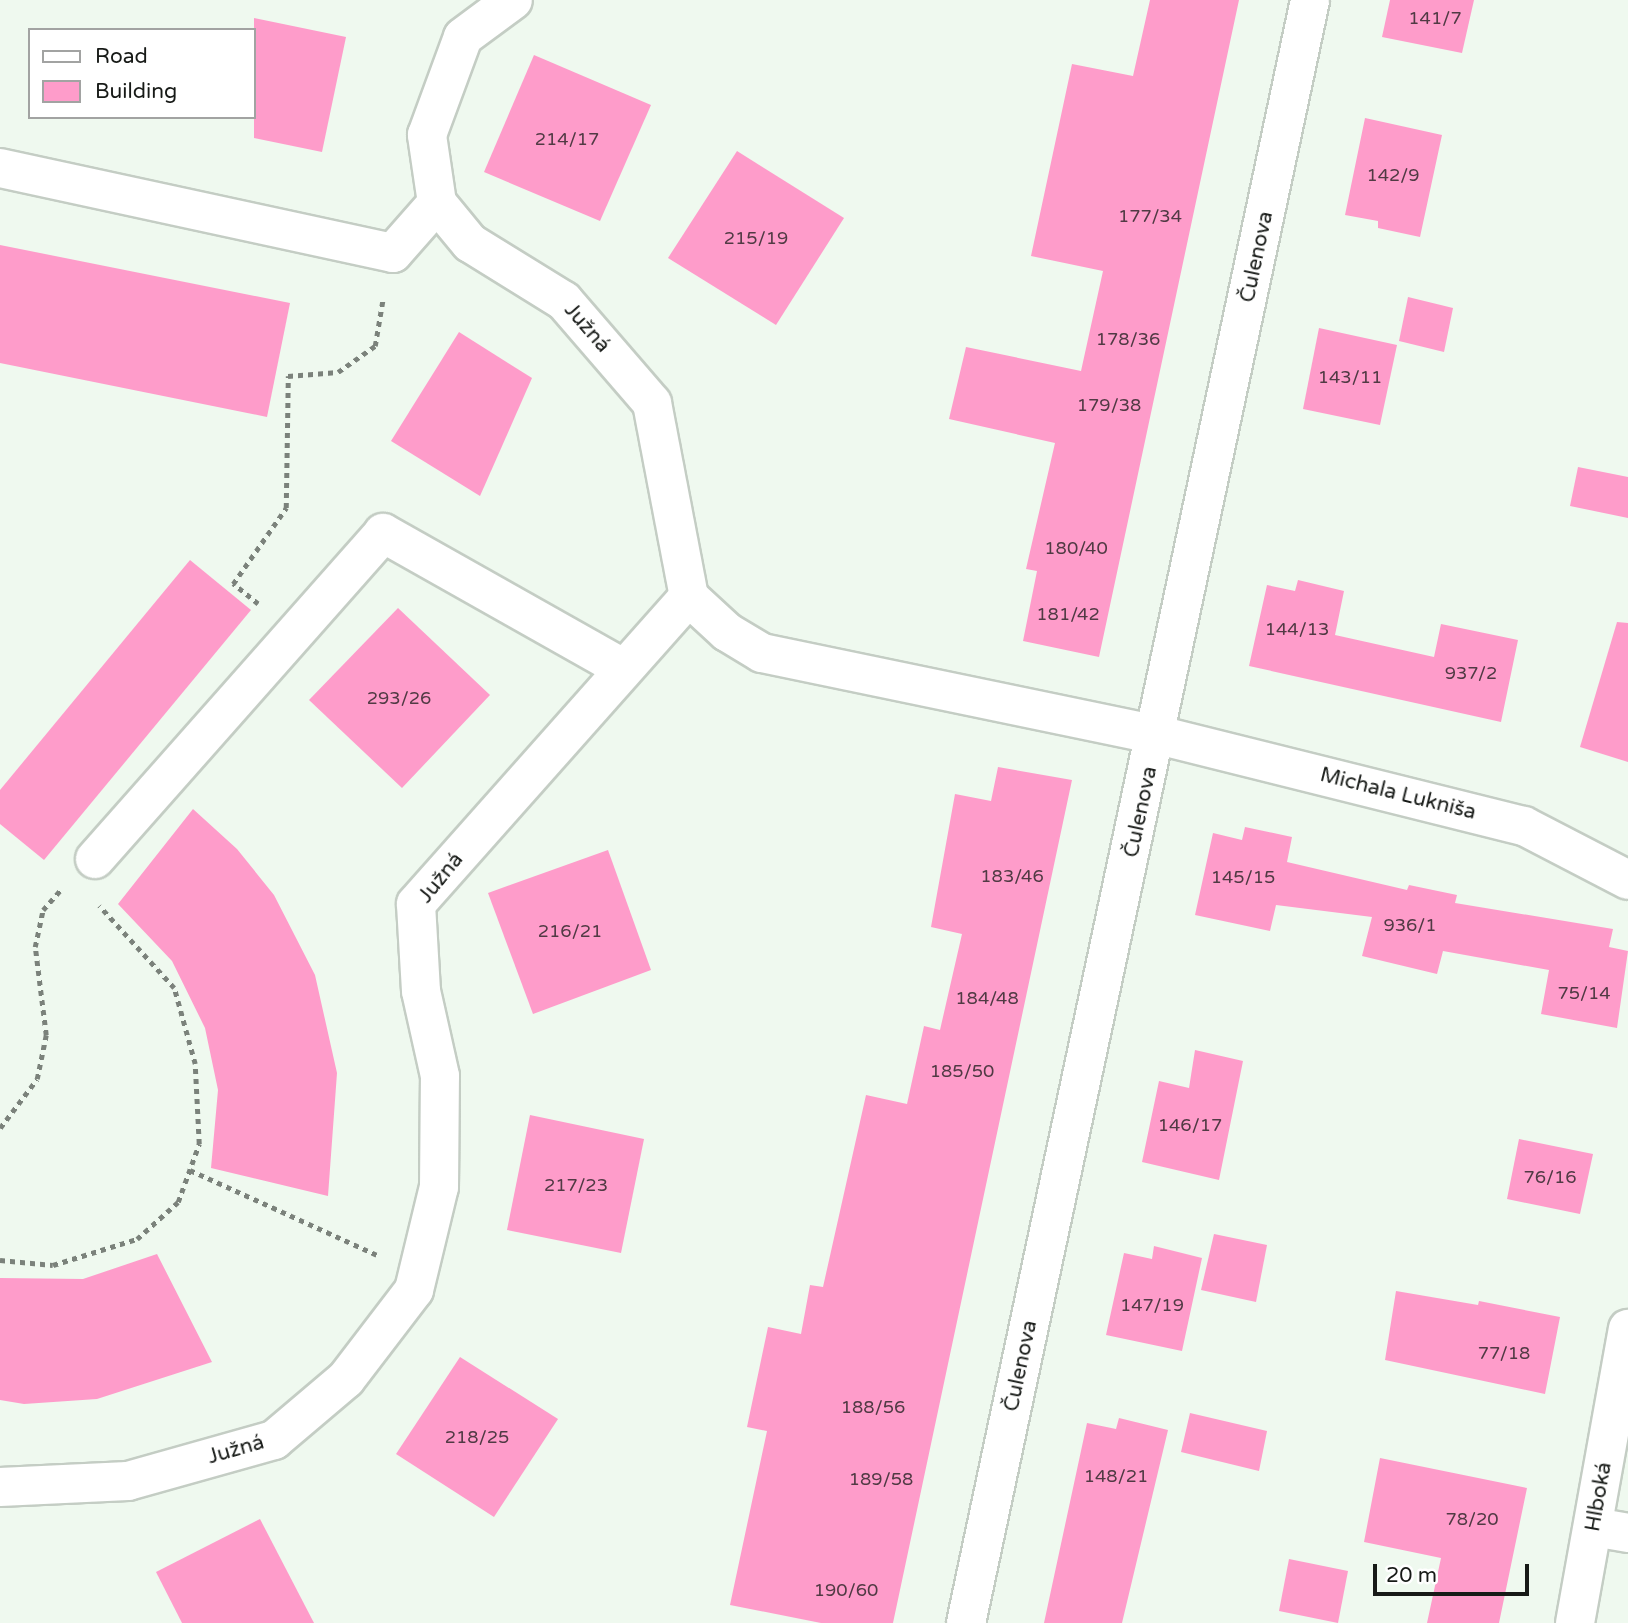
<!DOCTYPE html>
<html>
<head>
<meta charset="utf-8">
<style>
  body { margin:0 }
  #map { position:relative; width:1628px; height:1623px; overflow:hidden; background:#eff9ef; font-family:"Varela Round",sans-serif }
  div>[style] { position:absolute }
  .building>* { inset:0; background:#fe9cca }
  .path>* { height:4.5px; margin-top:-2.25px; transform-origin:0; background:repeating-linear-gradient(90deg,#7b827b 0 5px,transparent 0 10px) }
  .roads { filter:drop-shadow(2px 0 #c4cdc4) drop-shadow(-2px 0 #c4cdc4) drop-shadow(0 2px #c4cdc4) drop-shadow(0 -2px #c4cdc4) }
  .street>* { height:38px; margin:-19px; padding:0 19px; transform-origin:19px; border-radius:19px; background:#fff }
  span { translate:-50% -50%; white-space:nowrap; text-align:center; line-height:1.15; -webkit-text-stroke:5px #fff; paint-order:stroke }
  .number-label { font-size:18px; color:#513a44 }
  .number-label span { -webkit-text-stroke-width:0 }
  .street-label { font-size:21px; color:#171a17 }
  .legend { position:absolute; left:28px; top:28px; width:228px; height:91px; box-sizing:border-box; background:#fff; border:2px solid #a2a3a2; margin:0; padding:9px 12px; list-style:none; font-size:21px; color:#171a17 }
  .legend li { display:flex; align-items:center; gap:14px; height:35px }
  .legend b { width:35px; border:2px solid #a2a3a2 }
  .scale { position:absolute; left:1373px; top:1564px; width:156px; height:32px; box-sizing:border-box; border:4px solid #171a17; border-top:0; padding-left:9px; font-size:21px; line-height:24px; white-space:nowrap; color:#171a17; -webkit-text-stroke:5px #fff; paint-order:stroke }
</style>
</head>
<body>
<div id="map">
  <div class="building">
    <div style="clip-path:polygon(1150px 0,1239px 0,1099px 657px,1023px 641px,1037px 571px,1026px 569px,1055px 443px,949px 419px,966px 347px,1081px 371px,1103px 271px,1031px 256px,1072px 64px,1133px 76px)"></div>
    <div style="clip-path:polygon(1390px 0,1474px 0,1462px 53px,1382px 37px)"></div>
    <div style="clip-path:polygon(254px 18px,346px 37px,322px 152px,254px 138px)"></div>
    <div style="clip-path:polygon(534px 55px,651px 105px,600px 221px,484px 172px)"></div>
    <div style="clip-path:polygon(1365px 118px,1442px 135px,1420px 237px,1378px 228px,1378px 221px,1345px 215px)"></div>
    <div style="clip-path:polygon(737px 151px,844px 218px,776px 325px,668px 258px)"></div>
    <div style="clip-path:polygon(0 245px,290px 303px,267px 417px,0 363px)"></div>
    <div style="clip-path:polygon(1408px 297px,1453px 308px,1444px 352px,1399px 341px)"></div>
    <div style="clip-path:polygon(1319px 328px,1397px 345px,1380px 425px,1303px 409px)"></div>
    <div style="clip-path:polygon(459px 332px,532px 378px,480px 496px,391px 441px)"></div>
    <div style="clip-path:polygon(1578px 467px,1628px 477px,1628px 518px,1570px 506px)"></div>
    <div style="clip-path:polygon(190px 560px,251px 610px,44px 860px,0 824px,0 790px)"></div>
    <div style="clip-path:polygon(1298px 580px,1344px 591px,1335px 635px,1434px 657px,1441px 624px,1518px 640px,1501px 722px,1249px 666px,1267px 585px,1295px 591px)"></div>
    <div style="clip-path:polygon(398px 608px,490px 695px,402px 788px,309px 700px)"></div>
    <div style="clip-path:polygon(1617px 622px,1628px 623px,1628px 762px,1580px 747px)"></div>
    <div style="clip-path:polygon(998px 767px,1072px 780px,893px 1623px,821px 1623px,730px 1605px,767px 1431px,747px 1427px,768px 1327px,801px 1334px,810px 1285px,823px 1287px,866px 1095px,907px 1104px,924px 1026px,940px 1030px,962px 934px,931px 927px,955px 794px,991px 801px)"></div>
    <div style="clip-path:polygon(193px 809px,237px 849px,274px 895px,315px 975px,337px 1073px,328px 1196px,211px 1168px,218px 1090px,205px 1028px,172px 961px,118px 904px)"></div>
    <div style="clip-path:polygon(1245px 827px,1292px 837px,1287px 862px,1407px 890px,1409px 885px,1457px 895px,1455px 903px,1613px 929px,1609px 947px,1628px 951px,1617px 1028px,1541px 1014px,1549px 970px,1443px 951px,1437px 974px,1362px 956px,1372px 917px,1276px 905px,1270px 931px,1195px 915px,1213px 833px,1242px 840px)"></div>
    <div style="clip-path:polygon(608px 850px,651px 970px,533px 1014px,488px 893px)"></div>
    <div style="clip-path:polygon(1195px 1050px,1243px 1061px,1219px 1180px,1142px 1162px,1159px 1081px,1189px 1088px)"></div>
    <div style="clip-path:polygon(530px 1115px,644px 1139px,621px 1253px,507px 1230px)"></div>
    <div style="clip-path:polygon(1519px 1139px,1593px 1154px,1580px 1214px,1507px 1199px)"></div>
    <div style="clip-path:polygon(1214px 1234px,1267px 1245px,1256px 1302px,1201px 1290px)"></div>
    <div style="clip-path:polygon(1154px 1246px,1202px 1258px,1182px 1351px,1106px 1335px,1124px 1253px,1152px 1259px)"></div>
    <div style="clip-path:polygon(157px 1254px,212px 1362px,97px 1399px,24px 1404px,0 1400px,0 1278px,83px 1279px)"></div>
    <div style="clip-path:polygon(1396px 1291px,1478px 1305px,1479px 1301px,1560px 1317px,1545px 1394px,1385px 1360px)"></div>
    <div style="clip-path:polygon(460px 1357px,558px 1419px,494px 1517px,396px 1454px)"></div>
    <div style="clip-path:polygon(1190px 1413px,1267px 1431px,1259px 1471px,1181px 1452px)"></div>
    <div style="clip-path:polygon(1119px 1418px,1168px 1430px,1122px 1623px,1044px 1623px,1087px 1423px,1116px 1429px)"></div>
    <div style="clip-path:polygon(1380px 1458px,1527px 1488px,1499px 1623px,1427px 1623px,1441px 1558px,1364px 1542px)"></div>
    <div style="clip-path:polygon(260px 1519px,314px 1623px,182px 1623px,156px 1572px)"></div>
    <div style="clip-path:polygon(1289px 1559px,1348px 1571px,1338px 1623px,1279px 1611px)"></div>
  </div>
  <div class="path">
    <div style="left:258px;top:604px;width:32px;rotate:-141deg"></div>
    <div style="left:233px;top:584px;width:93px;rotate:-55.1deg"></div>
    <div style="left:286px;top:508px;width:132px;rotate:-89.1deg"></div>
    <div style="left:288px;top:376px;width:50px;rotate:-4.6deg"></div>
    <div style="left:338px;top:372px;width:45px;rotate:-35.1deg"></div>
    <div style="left:375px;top:346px;width:49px;rotate:-80.5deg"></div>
    <div style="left:0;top:1128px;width:61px;rotate:-52.9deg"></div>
    <div style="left:37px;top:1079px;width:45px;rotate:-78.4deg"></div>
    <div style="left:46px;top:1035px;width:89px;rotate:-97.1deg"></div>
    <div style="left:35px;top:947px;width:38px;rotate:-78deg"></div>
    <div style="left:43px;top:910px;width:28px;rotate:-49deg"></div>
    <div style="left:190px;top:1170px;width:205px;rotate:24.4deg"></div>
    <div style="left:0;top:1260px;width:53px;rotate:5.4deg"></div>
    <div style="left:53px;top:1265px;width:88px;rotate:-17.2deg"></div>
    <div style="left:137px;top:1239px;width:55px;rotate:-42.1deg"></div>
    <div style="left:178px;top:1202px;width:62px;rotate:-70.1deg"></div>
    <div style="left:199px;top:1144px;width:80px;rotate:-92.9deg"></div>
    <div style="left:195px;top:1064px;width:79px;rotate:-105.4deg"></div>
    <div style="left:174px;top:988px;width:111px;rotate:-132.4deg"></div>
  </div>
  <div class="roads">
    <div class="street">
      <div style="left:0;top:168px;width:402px;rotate:12.2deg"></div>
      <div style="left:393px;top:253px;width:67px;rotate:-48.7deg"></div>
      <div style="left:689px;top:597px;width:52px;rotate:42.6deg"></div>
      <div style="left:727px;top:632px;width:41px;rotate:31deg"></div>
      <div style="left:762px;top:653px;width:404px;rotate:11.7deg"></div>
      <div style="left:1158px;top:735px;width:377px;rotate:14deg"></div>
      <div style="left:1524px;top:826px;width:117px;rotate:27.4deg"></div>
      <div style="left:95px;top:859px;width:435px;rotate:-48.5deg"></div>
      <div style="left:383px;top:533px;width:275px;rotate:29.4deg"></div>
      <div style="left:0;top:1487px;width:128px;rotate:-2.7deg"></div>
      <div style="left:128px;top:1481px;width:152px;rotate:-15.7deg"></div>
      <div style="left:274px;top:1440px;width:94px;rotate:-40.3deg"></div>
      <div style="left:346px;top:1379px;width:112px;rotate:-52.6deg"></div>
      <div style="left:414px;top:1290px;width:106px;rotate:-76.4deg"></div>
      <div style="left:439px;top:1187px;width:111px;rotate:-89.5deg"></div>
      <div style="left:440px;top:1076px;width:87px;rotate:-102.6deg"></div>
      <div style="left:421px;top:991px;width:87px;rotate:-93.3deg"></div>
      <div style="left:416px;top:904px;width:411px;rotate:-48.4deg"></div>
      <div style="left:689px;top:597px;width:197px;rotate:-100.8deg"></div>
      <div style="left:652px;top:403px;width:135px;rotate:-130.8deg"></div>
      <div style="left:564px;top:301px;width:110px;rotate:-148.3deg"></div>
      <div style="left:470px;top:243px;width:52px;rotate:-129.5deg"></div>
      <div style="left:437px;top:203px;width:69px;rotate:-98.4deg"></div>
      <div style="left:427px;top:135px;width:104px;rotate:-69.8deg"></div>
      <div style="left:463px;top:37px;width:62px;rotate:-36.5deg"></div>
      <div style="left:1594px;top:1527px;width:35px;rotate:10deg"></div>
      <div style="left:966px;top:1623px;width:1659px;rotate:-78.03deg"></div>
      <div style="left:1575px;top:1623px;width:299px;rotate:-79.8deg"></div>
    </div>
  </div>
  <div class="number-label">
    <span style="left:1435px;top:18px">141/7</span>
    <span style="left:567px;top:139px">214/17</span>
    <span style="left:1393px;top:175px">142/9</span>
    <span style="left:1150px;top:216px">177/34</span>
    <span style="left:756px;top:238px">215/19</span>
    <span style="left:1128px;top:339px">178/36</span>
    <span style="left:1350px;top:377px">143/11</span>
    <span style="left:1109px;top:405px">179/38</span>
    <span style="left:1076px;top:548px">180/40</span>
    <span style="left:1068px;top:614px">181/42</span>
    <span style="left:1297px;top:629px">144/13</span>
    <span style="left:1471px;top:673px">937/2</span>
    <span style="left:399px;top:698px">293/26</span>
    <span style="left:1012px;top:876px">183/46</span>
    <span style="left:1243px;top:877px">145/15</span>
    <span style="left:1410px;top:925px">936/1</span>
    <span style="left:570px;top:931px">216/21</span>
    <span style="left:1584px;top:993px">75/14</span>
    <span style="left:987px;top:998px">184/48</span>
    <span style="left:962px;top:1071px">185/50</span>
    <span style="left:1190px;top:1125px">146/17</span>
    <span style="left:1550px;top:1177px">76/16</span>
    <span style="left:576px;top:1185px">217/23</span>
    <span style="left:1152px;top:1305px">147/19</span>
    <span style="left:1504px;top:1353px">77/18</span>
    <span style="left:873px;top:1407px">188/56</span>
    <span style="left:477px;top:1437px">218/25</span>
    <span style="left:1116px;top:1476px">148/21</span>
    <span style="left:881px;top:1479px">189/58</span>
    <span style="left:1472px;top:1519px">78/20</span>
    <span style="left:846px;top:1590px">190/60</span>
  </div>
  <div class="street-label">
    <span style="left:1257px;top:257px;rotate:-78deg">Čulenova</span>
    <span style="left:587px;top:328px;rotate:49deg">Južná</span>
    <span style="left:1398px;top:794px;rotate:14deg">Michala Lukniša</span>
    <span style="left:1141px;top:812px;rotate:-78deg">Čulenova</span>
    <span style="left:441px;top:878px;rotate:-51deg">Južná</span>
    <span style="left:1021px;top:1366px;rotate:-78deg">Čulenova</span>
    <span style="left:236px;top:1450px;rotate:-16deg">Južná</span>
    <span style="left:1599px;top:1497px;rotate:-80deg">Hlboká</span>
  </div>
  <ul class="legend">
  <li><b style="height:9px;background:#fff"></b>Road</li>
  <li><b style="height:19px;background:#fe9cca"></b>Building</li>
  </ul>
  <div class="scale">20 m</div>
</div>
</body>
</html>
